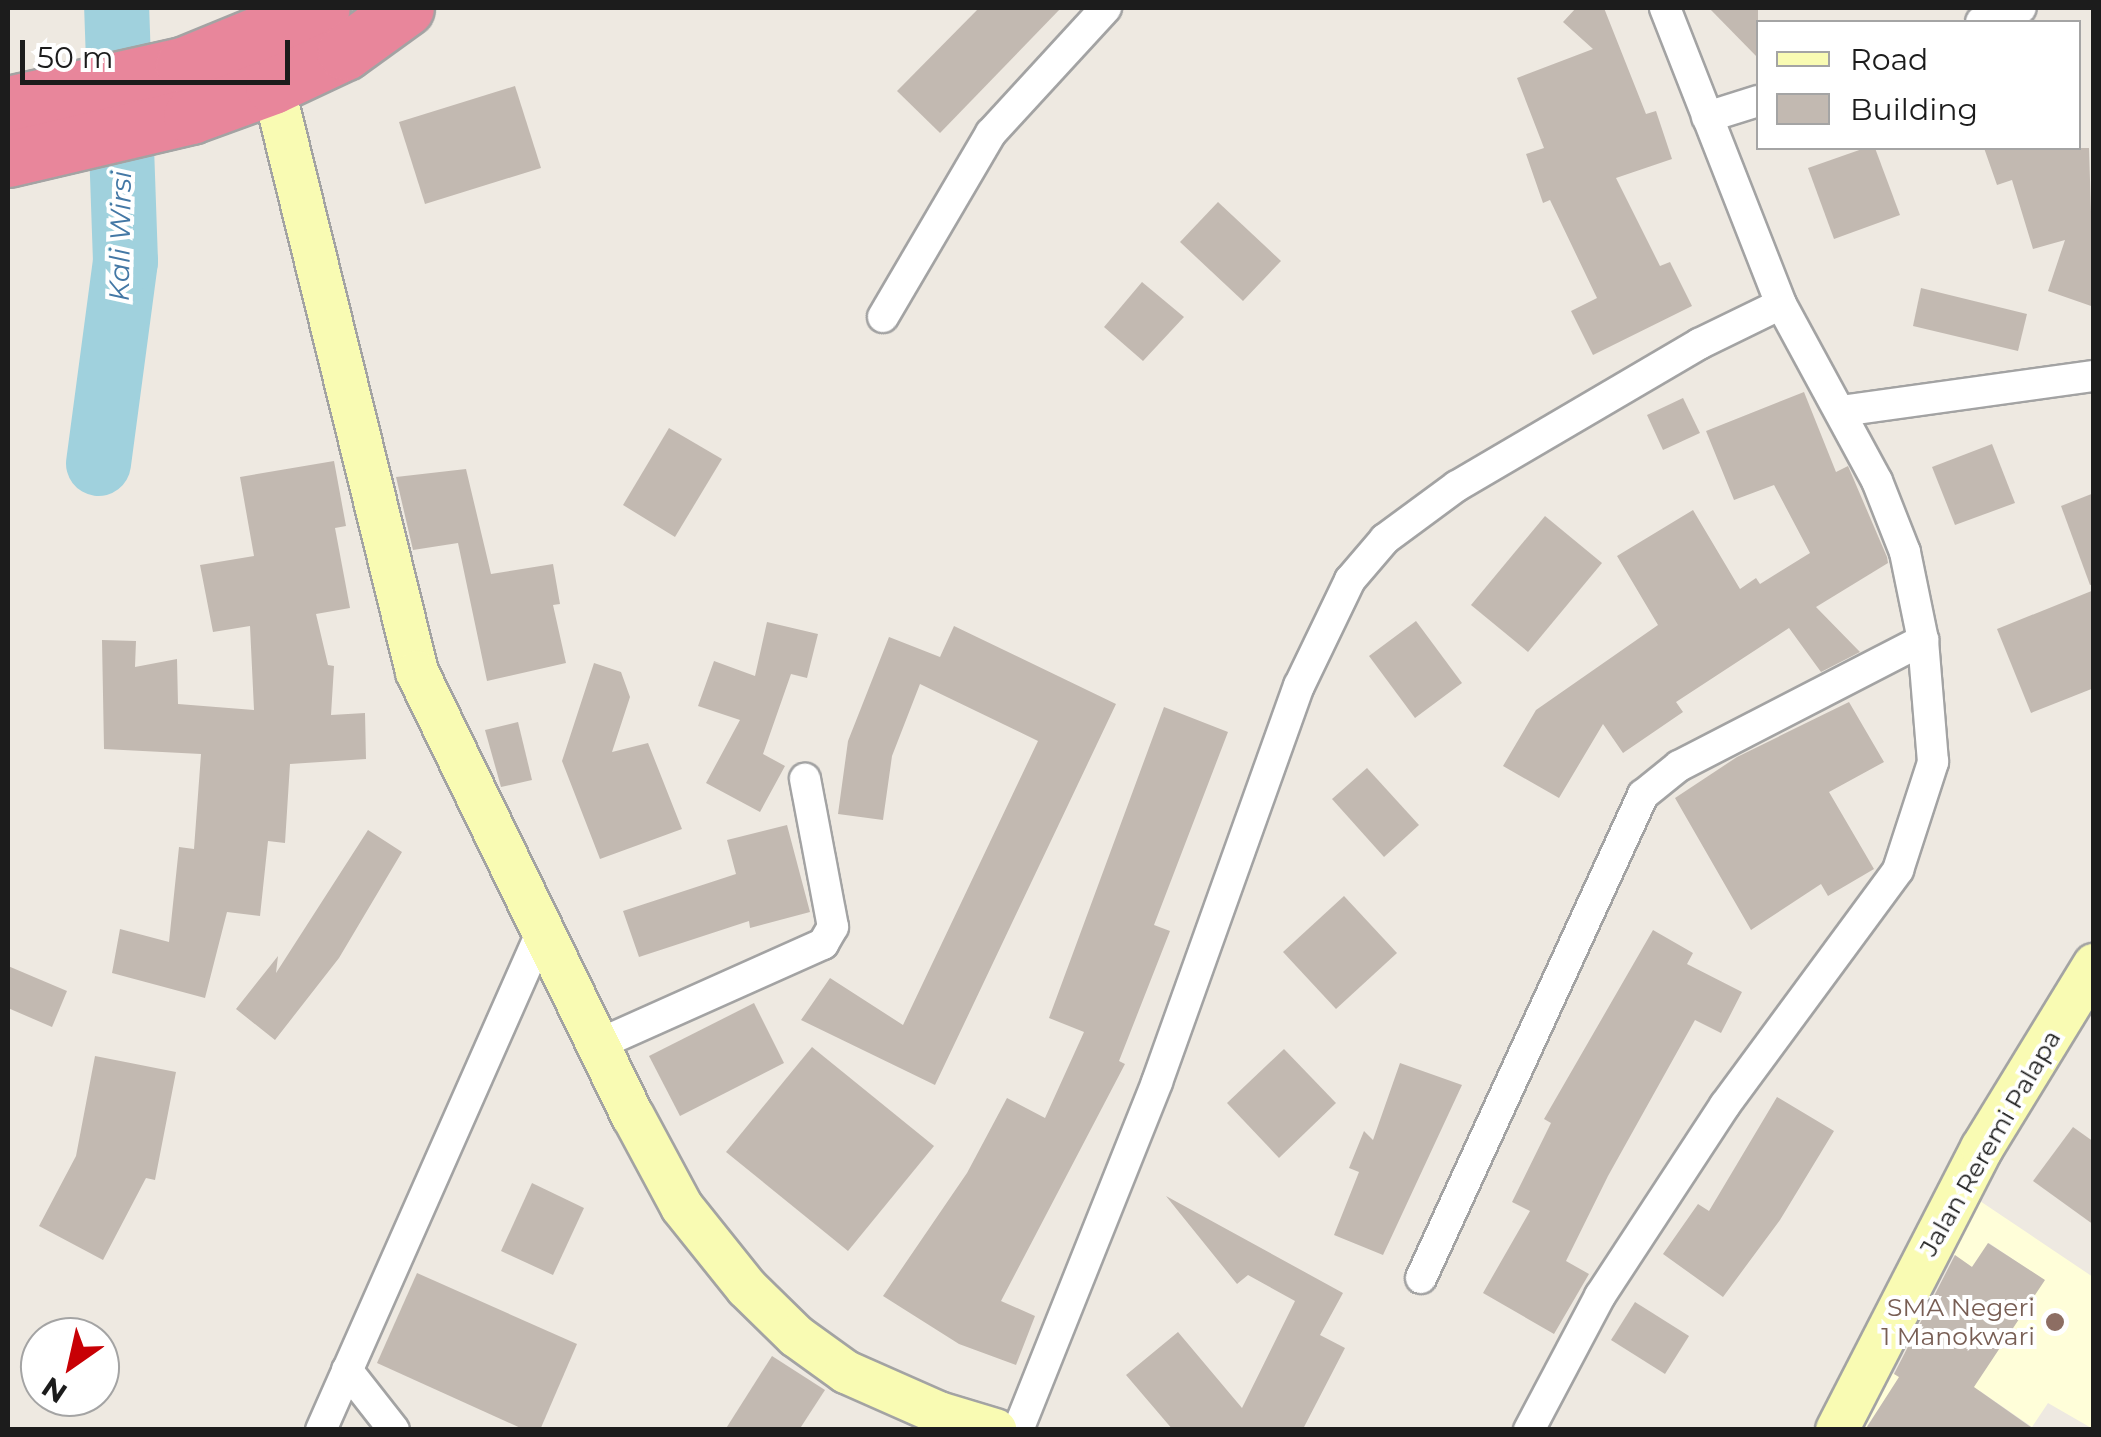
<!DOCTYPE html>
<html>
<head>
<meta charset="utf-8">
<style>
  body { margin:0 }
  #map { position:relative; width:2101px; height:1437px; overflow:hidden; background:#eee9e1; font-family:Montserrat,sans-serif }
  div>[style] { position:absolute }
  .education>* { inset:0; background:#fffed9 }
  .river>* { height:65px; margin:-32.5px; padding:0 32.5px; transform-origin:32.5px; border-radius:32.5px; background:#a0d1dd }
  .building>* { inset:0; background:#c2b9b1 }
  .roads { filter:drop-shadow(2px 0 #a3a3a3) drop-shadow(-2px 0 #a3a3a3) drop-shadow(0 2px #a3a3a3) drop-shadow(0 -2px #a3a3a3) }
  .street>* { height:30px; margin:-15px; padding:0 15px; transform-origin:15px; border-radius:15px; background:#fff }
  .secondary>* { height:42px; margin:-21px; padding:0 21px; transform-origin:21px; border-radius:21px; background:#f9fbb3 }
  .highway>* { height:55px; margin:-27.5px; padding:0 27.5px; transform-origin:27.5px; border-radius:27.5px; background:#e8869b }
  .dots>* { width:28px; height:28px; translate:-50% -50%; box-sizing:border-box; border:5px solid #fff; border-radius:50% }
  span { translate:-50% -50%; white-space:nowrap; text-align:center; line-height:1.15; -webkit-text-stroke:8px #fff; paint-order:stroke }
  .street-label { font-size:25px; color:#1c1c1c }
  .education-label { font-size:25px; color:#785e54 }
  .right { translate:-100% -50%; text-align:right }
  .water-label { font-size:28px; color:#4478a5; font-style:italic }
  .frame { position:absolute; inset:0; border:10px solid #1c1c1c; pointer-events:none }
  .legend { position:absolute; left:1756px; top:20px; width:325px; height:130px; box-sizing:border-box; background:#fff; border:2px solid #a4a4a4; margin:0; padding:12px 18px; list-style:none; font-size:30px; color:#1c1c1c }
  .legend li { display:flex; align-items:center; gap:20px; height:50px }
  .legend b { width:50px; border:2px solid #a4a4a4 }
  .north { position:absolute; left:20px; top:1317px; width:100px; height:100px; box-sizing:border-box; background:#fff; border:2px solid #a4a4a4; border-radius:50%; rotate:214deg; font-size:28px; font-weight:700; line-height:40px; text-align:center; color:#1c1c1c }
  .north::after { content:''; display:block; margin:auto; width:35px; height:45px; background:#c80005; clip-path:polygon(50% 0,100% 100%,50% 72%,0 100%) }
  .scale { position:absolute; left:20px; top:40px; width:270px; height:45px; box-sizing:border-box; border:5px solid #1c1c1c; border-top:0; padding-left:12px; font-size:30px; line-height:35px; white-space:nowrap; color:#1c1c1c; -webkit-text-stroke:8px #fff; paint-order:stroke }
</style>
</head>
<body>
<div id="map">
  <div class="education">
    <div style="clip-path:polygon(evenodd,1977px 1199px,2093px 1277px,2093px 1429px,2048px 1403px,2032px 1427px,1980px 1391px,1963px 1415px,1983px 1429px,1940px 1429px,1888px 1395px,1867px 1426px,1871px 1429px,1845px 1430px,1875px 1366px,1977px 1199px,1989px 1243px,2044px 1280px,1955px 1414px,1878px 1363px,1951px 1253px,1972px 1267px,1989px 1243px)"></div>
  </div>
  <div class="river">
    <div style="left:98px;top:463px;width:204px;rotate:-82.4deg"></div>
    <div style="left:125px;top:261px;width:253px;rotate:-92deg"></div>
  </div>
  <div class="building">
    <div style="clip-path:polygon(979px 8px,1061px 8px,940px 133px,897px 91px)"></div>
    <div style="clip-path:polygon(1576px 8px,1604px 8px,1646px 114px,1656px 111px,1672px 159px,1616px 178px,1660px 266px,1670px 262px,1692px 306px,1593px 355px,1571px 311px,1597px 298px,1550px 200px,1543px 203px,1526px 154px,1544px 148px,1517px 78px,1593px 49px,1563px 22px)"></div>
    <div style="clip-path:polygon(1709px 8px,1758px 8px,1758px 58px)"></div>
    <div style="clip-path:polygon(515px 86px,541px 168px,425px 204px,399px 122px)"></div>
    <div style="clip-path:polygon(1865px 148px,1875px 148px,1900px 215px,1834px 239px,1808px 168px)"></div>
    <div style="clip-path:polygon(1984px 148px,2089px 148px,2094px 307px,2048px 291px,2065px 240px,2033px 249px,2012px 180px,1997px 185px)"></div>
    <div style="clip-path:polygon(1218px 202px,1281px 261px,1243px 301px,1180px 242px)"></div>
    <div style="clip-path:polygon(1142px 282px,1184px 317px,1143px 361px,1104px 327px)"></div>
    <div style="clip-path:polygon(1921px 288px,2027px 314px,2018px 351px,1913px 326px)"></div>
    <div style="clip-path:polygon(1804px 392px,1836px 472px,1848px 466px,1887px 557px,1888px 563px,1816px 607px,1860px 652px,1821px 672px,1789px 628px,1676px 702px,1683px 712px,1623px 753px,1603px 724px,1559px 798px,1503px 766px,1536px 710px,1658px 625px,1617px 556px,1693px 510px,1740px 589px,1756px 578px,1760px 584px,1810px 553px,1774px 485px,1734px 500px,1706px 431px)"></div>
    <div style="clip-path:polygon(1683px 398px,1700px 433px,1663px 450px,1647px 415px)"></div>
    <div style="clip-path:polygon(669px 428px,722px 459px,675px 537px,623px 505px)"></div>
    <div style="clip-path:polygon(1992px 444px,2015px 503px,1955px 525px,1932px 467px)"></div>
    <div style="clip-path:polygon(334px 461px,346px 526px,335px 528px,350px 608px,316px 614px,328px 665px,334px 666px,331px 715px,365px 713px,366px 759px,290px 764px,285px 843px,268px 841px,260px 916px,227px 912px,205px 998px,112px 973px,120px 929px,169px 942px,179px 847px,194px 849px,201px 754px,104px 749px,102px 640px,136px 641px,135px 667px,177px 659px,178px 704px,254px 710px,250px 626px,213px 632px,200px 565px,254px 556px,240px 477px)"></div>
    <div style="clip-path:polygon(466px 469px,491px 574px,553px 564px,560px 604px,553px 605px,566px 663px,487px 681px,458px 543px,413px 550px,396px 477px)"></div>
    <div style="clip-path:polygon(2094px 493px,2094px 584px,2090px 585px,2061px 506px)"></div>
    <div style="clip-path:polygon(1545px 516px,1602px 563px,1528px 652px,1471px 605px)"></div>
    <div style="clip-path:polygon(2094px 590px,2094px 688px,2031px 713px,1997px 629px)"></div>
    <div style="clip-path:polygon(1416px 621px,1462px 683px,1415px 718px,1369px 656px)"></div>
    <div style="clip-path:polygon(767px 622px,818px 634px,807px 678px,791px 674px,763px 754px,785px 766px,760px 812px,706px 783px,740px 720px,698px 706px,714px 661px,755px 676px)"></div>
    <div style="clip-path:polygon(954px 626px,1116px 704px,935px 1085px,801px 1020px,830px 978px,903px 1025px,1038px 741px,920px 684px,892px 756px,883px 820px,838px 814px,848px 741px,889px 637px,940px 657px)"></div>
    <div style="clip-path:polygon(594px 663px,621px 672px,630px 697px,612px 752px,648px 743px,682px 829px,600px 859px,562px 761px)"></div>
    <div style="clip-path:polygon(1849px 702px,1884px 762px,1829px 792px,1874px 869px,1828px 896px,1821px 884px,1751px 930px,1675px 798px,1737px 757px)"></div>
    <div style="clip-path:polygon(1164px 707px,1228px 732px,1154px 925px,1170px 931px,1119px 1061px,1125px 1064px,1001px 1301px,1035px 1316px,1016px 1365px,959px 1344px,883px 1296px,967px 1173px,1007px 1098px,1045px 1118px,1084px 1032px,1049px 1018px)"></div>
    <div style="clip-path:polygon(518px 722px,532px 780px,501px 787px,485px 730px)"></div>
    <div style="clip-path:polygon(1367px 768px,1419px 825px,1384px 857px,1332px 799px)"></div>
    <div style="clip-path:polygon(787px 825px,810px 912px,750px 928px,749px 921px,639px 957px,623px 911px,736px 874px,727px 840px)"></div>
    <div style="clip-path:polygon(368px 830px,402px 852px,339px 958px,275px 1040px,236px 1009px,278px 956px,276px 973px)"></div>
    <div style="clip-path:polygon(1344px 896px,1397px 953px,1336px 1009px,1283px 952px)"></div>
    <div style="clip-path:polygon(1653px 930px,1693px 953px,1687px 964px,1742px 992px,1721px 1033px,1695px 1020px,1608px 1176px,1566px 1261px,1589px 1274px,1554px 1334px,1483px 1293px,1530px 1211px,1512px 1202px,1551px 1123px,1544px 1119px)"></div>
    <div style="clip-path:polygon(8px 966px,67px 991px,52px 1027px,8px 1008px)"></div>
    <div style="clip-path:polygon(754px 1003px,784px 1063px,680px 1116px,649px 1056px)"></div>
    <div style="clip-path:polygon(812px 1047px,934px 1146px,848px 1251px,726px 1152px)"></div>
    <div style="clip-path:polygon(1284px 1049px,1336px 1103px,1279px 1158px,1227px 1103px)"></div>
    <div style="clip-path:polygon(95px 1056px,176px 1072px,155px 1180px,146px 1178px,103px 1260px,39px 1226px,76px 1156px)"></div>
    <div style="clip-path:polygon(1400px 1063px,1462px 1085px,1383px 1255px,1334px 1235px,1359px 1172px,1349px 1168px,1364px 1131px,1373px 1140px)"></div>
    <div style="clip-path:polygon(1777px 1097px,1834px 1131px,1780px 1220px,1723px 1297px,1663px 1254px,1698px 1204px,1709px 1211px)"></div>
    <div style="clip-path:polygon(2073px 1127px,2094px 1142px,2094px 1225px,2033px 1181px)"></div>
    <div style="clip-path:polygon(532px 1183px,584px 1208px,553px 1275px,501px 1251px)"></div>
    <div style="clip-path:polygon(1166px 1196px,1343px 1293px,1320px 1335px,1345px 1348px,1303px 1429px,1173px 1430px,1126px 1375px,1178px 1332px,1242px 1408px,1295px 1301px,1248px 1275px,1237px 1284px)"></div>
    <div style="clip-path:polygon(1988px 1243px,2045px 1280px,1974px 1387px,2035px 1430px,1865px 1430px,1899px 1377px,1894px 1374px,1955px 1255px,1972px 1267px)"></div>
    <div style="clip-path:polygon(417px 1273px,577px 1344px,540px 1430px,525px 1430px,377px 1363px)"></div>
    <div style="clip-path:polygon(1635px 1302px,1689px 1336px,1665px 1374px,1611px 1340px)"></div>
    <div style="clip-path:polygon(772px 1356px,825px 1390px,799px 1430px,725px 1430px)"></div>
  </div>
  <div class="roads">
    <div class="street">
      <div style="left:1981px;top:22px;width:42px;rotate:-19.3deg"></div>
      <div style="left:1707px;top:117px;width:53px;rotate:-17.4deg"></div>
      <div style="left:883px;top:317px;width:213px;rotate:-59.6deg"></div>
      <div style="left:991px;top:133px;width:170px;rotate:-47.4deg"></div>
      <div style="left:1841px;top:411px;width:255px;rotate:-7.9deg"></div>
      <div style="left:597px;top:1045px;width:248px;rotate:-24.1deg"></div>
      <div style="left:823px;top:944px;width:20px;rotate:-60deg"></div>
      <div style="left:833px;top:927px;width:151px;rotate:-100.7deg"></div>
      <div style="left:1421px;top:1278px;width:532px;rotate:-65.32deg"></div>
      <div style="left:1643px;top:795px;width:46px;rotate:-38.9deg"></div>
      <div style="left:1679px;top:766px;width:275px;rotate:-27.3deg"></div>
      <div style="left:347px;top:1370px;width:76px;rotate:51.9deg"></div>
      <div style="left:321px;top:1430px;width:544px;rotate:-66.12deg"></div>
      <div style="left:1018px;top:1430px;width:375px;rotate:-68.2deg"></div>
      <div style="left:1157px;top:1082px;width:421px;rotate:-70.3deg"></div>
      <div style="left:1299px;top:686px;width:118px;rotate:-64.3deg"></div>
      <div style="left:1350px;top:580px;width:54px;rotate:-49.5deg"></div>
      <div style="left:1385px;top:539px;width:89px;rotate:-36.4deg"></div>
      <div style="left:1457px;top:486px;width:281px;rotate:-30.4deg"></div>
      <div style="left:1699px;top:344px;width:91px;rotate:-26deg"></div>
      <div style="left:1781px;top:304px;width:318px;rotate:-111.4deg"></div>
      <div style="left:1529px;top:1430px;width:152px;rotate:-62.1deg"></div>
      <div style="left:1600px;top:1296px;width:228px;rotate:-56.8deg"></div>
      <div style="left:1725px;top:1105px;width:292px;rotate:-53.6deg"></div>
      <div style="left:1898px;top:870px;width:114px;rotate:-72deg"></div>
      <div style="left:1933px;top:762px;width:122px;rotate:-94.7deg"></div>
      <div style="left:1923px;top:640px;width:90px;rotate:-101.6deg"></div>
      <div style="left:1905px;top:552px;width:76px;rotate:-111.5deg"></div>
      <div style="left:1877px;top:481px;width:201px;rotate:-118.5deg"></div>
    </div>
    <div class="secondary">
      <div style="left:273px;top:86px;width:603px;rotate:76.19deg"></div>
      <div style="left:417px;top:672px;width:494px;rotate:64.1deg"></div>
      <div style="left:633px;top:1116px;width:103px;rotate:61.7deg"></div>
      <div style="left:682px;top:1207px;width:104px;rotate:51.3deg"></div>
      <div style="left:747px;top:1288px;width:69px;rotate:44.4deg"></div>
      <div style="left:796px;top:1336px;width:62px;rotate:35.8deg"></div>
      <div style="left:846px;top:1372px;width:102px;rotate:23.8deg"></div>
      <div style="left:939px;top:1413px;width:59px;rotate:16.9deg"></div>
      <div style="left:1837px;top:1430px;width:317px;rotate:-62.8deg"></div>
      <div style="left:1982px;top:1148px;width:215px;rotate:-58.5deg"></div>
    </div>
    <div class="highway">
      <div style="left:8px;top:104px;width:179px;rotate:-12.6deg"></div>
      <div style="left:183px;top:65px;width:150px;rotate:-22.3deg"></div>
      <div style="left:8px;top:159px;width:188px;rotate:-13.2deg"></div>
      <div style="left:191px;top:116px;width:87px;rotate:-20.1deg"></div>
      <div style="left:273px;top:86px;width:80px;rotate:-25.3deg"></div>
      <div style="left:345px;top:52px;width:75px;rotate:-35.8deg"></div>
    </div>
  </div>
  <div class="dots">
    <div style="left:2055px;top:1322px;background:#8d6e63"></div>
  </div>
  <div class="street-label">
    <span style="left:1990px;top:1143px;rotate:-60deg">Jalan Reremi Palapa</span>
  </div>
  <div class="education-label">
    <span class="right" style="left:2035px;top:1322px">SMA Negeri<br>1 Manokwari</span>
  </div>
  <div class="water-label">
    <span style="left:120px;top:236px;rotate:-89deg">Kali Wirsi</span>
  </div>
  <div class="frame"></div>
  <ul class="legend">
  <li><b style="height:12px;background:#f9fbb3"></b>Road</li>
  <li><b style="height:28px;background:#c2b9b1"></b>Building</li>
  </ul>
  <div class="north">N</div>
  <div class="scale">50 m</div>
</div>
</body>
</html>
